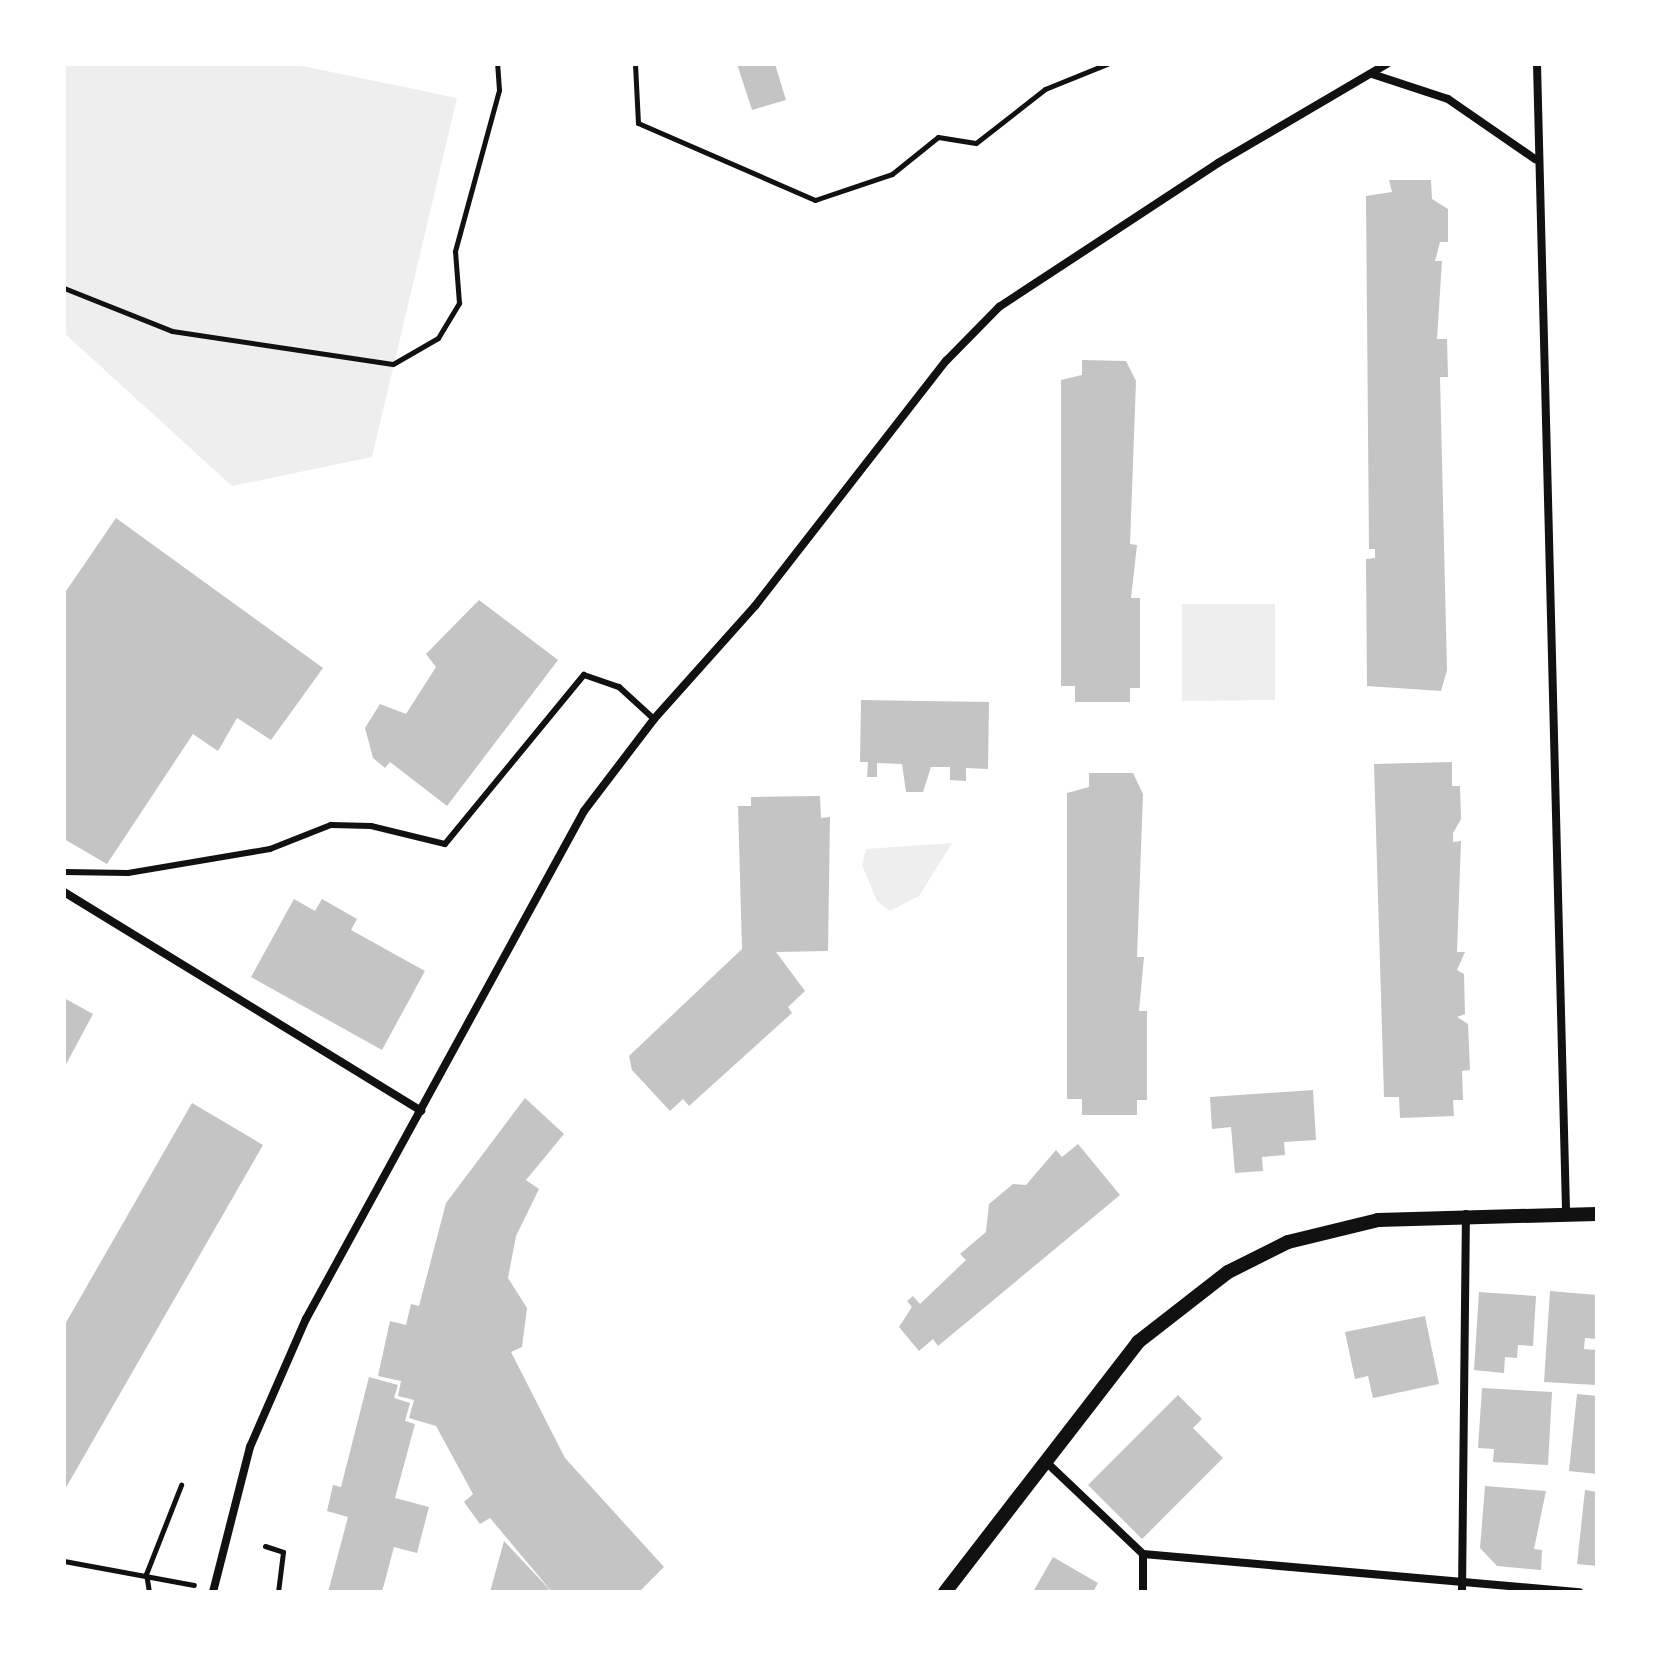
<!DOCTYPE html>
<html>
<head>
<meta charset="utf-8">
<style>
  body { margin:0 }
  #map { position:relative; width:1661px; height:1656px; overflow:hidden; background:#fff; font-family:Cabin,sans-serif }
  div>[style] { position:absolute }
  .green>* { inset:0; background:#eee }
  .building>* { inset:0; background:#c4c4c4 }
  .path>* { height:5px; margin:-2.5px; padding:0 2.5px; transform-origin:2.5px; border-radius:2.5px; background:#111 }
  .service>* { height:6px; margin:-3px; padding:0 3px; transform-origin:3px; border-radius:3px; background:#111 }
  .minor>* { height:8px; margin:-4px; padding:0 4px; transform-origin:4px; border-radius:4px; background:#111 }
  .tertiary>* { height:14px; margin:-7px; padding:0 7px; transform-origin:7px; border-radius:7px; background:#111 }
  span { translate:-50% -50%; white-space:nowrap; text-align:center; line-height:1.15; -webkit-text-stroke:7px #fff; paint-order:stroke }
  .frame { position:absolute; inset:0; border:66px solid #fff; pointer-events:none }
</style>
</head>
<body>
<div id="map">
  <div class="green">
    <div style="clip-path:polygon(64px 64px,293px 64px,457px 98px,372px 457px,232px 486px,64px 333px)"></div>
    <div style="clip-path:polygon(1182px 604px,1275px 604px,1275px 700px,1182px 701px)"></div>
    <div style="clip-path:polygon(952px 843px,919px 896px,890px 911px,877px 901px,862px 865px,866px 849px)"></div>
  </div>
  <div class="building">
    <div style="clip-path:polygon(737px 64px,775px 64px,786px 100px,752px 110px)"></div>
    <div style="clip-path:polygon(1389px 180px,1431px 180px,1432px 199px,1448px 209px,1448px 242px,1440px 242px,1435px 261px,1442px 261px,1437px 339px,1447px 339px,1448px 377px,1440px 377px,1447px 670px,1441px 691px,1367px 686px,1366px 559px,1375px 558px,1375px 549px,1369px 549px,1366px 196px,1392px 192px)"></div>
    <div style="clip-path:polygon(1082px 360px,1126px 361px,1136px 381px,1130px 544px,1137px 545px,1131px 598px,1140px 598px,1140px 688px,1130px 688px,1130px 702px,1075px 702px,1075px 686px,1061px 686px,1061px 380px,1082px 375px)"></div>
    <div style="clip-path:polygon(116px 518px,323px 668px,271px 740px,237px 718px,218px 751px,193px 734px,107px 864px,64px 839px,64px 594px)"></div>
    <div style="clip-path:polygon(479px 600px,558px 660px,447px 806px,390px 762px,385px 768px,373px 758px,365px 728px,380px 704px,406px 714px,436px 667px,426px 654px)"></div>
    <div style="clip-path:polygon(861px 700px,989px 702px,988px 769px,966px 768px,966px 781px,950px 780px,950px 767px,931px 767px,923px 792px,906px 792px,902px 764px,877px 763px,877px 777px,867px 777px,868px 762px,860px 762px)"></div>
    <div style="clip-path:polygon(1452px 762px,1452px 786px,1460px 786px,1461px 819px,1453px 833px,1453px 842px,1461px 841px,1457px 952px,1465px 952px,1457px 970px,1464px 974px,1465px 1014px,1457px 1017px,1468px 1024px,1470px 1070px,1462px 1071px,1463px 1100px,1453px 1100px,1454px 1116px,1400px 1118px,1399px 1097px,1384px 1097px,1374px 764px)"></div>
    <div style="clip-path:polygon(1089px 773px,1133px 773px,1143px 794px,1137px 957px,1144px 957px,1139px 1011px,1147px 1011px,1147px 1100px,1137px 1100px,1137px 1115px,1082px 1115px,1082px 1099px,1067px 1099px,1067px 793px,1089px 787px)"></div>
    <div style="clip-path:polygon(820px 796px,821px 818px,830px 817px,828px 951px,776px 952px,805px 991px,788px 1007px,792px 1013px,689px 1106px,683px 1099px,670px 1111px,632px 1070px,629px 1056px,742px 949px,738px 806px,751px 806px,751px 797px)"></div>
    <div style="clip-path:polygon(294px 899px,315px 911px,322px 899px,357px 919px,351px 930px,425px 971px,382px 1050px,251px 977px)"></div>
    <div style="clip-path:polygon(64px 998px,93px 1014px,64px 1068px)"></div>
    <div style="clip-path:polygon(1313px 1090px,1316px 1140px,1284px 1142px,1285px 1155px,1262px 1157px,1263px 1171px,1235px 1173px,1231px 1127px,1212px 1129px,1210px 1097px)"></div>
    <div style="clip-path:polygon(525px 1098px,564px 1134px,526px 1180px,539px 1189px,516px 1236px,508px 1278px,527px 1308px,522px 1347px,511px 1352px,565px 1458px,664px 1567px,639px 1592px,552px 1592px,490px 1518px,480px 1524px,464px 1502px,473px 1494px,436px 1426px,409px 1418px,414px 1400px,398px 1396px,401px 1381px,378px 1376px,390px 1321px,406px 1325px,411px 1304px,419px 1306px,446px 1203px)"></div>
    <div style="clip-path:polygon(192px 1103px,263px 1145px,64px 1491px,64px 1326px)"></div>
    <div style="clip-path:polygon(1078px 1144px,1120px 1195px,938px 1346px,933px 1339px,919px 1351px,899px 1327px,912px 1307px,907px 1301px,913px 1296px,920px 1304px,966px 1260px,960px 1254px,986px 1232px,989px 1204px,1013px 1184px,1026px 1185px,1056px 1150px,1062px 1157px)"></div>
    <div style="clip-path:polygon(1550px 1291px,1597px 1295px,1597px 1339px,1585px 1338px,1584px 1349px,1597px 1350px,1596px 1385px,1544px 1382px)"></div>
    <div style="clip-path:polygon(1479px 1292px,1536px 1296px,1533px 1346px,1518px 1345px,1517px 1358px,1505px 1357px,1504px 1373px,1474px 1370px)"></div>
    <div style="clip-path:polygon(1425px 1316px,1439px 1384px,1373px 1398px,1368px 1376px,1355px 1379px,1345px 1332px)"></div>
    <div style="clip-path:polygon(369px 1377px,398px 1385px,394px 1398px,410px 1403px,405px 1421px,415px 1424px,395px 1498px,429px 1507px,417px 1553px,394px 1547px,382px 1592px,328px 1592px,348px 1517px,327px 1511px,333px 1485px,341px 1487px)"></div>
    <div style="clip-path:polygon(1482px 1388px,1552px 1392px,1548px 1465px,1493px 1462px,1494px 1449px,1478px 1448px)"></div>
    <div style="clip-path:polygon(1577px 1394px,1597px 1396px,1597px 1474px,1569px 1471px)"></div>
    <div style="clip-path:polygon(1178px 1395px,1202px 1419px,1193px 1428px,1223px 1458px,1142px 1539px,1088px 1485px)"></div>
    <div style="clip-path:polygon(1485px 1486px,1546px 1491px,1534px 1549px,1542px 1550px,1541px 1570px,1497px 1566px,1480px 1548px)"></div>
    <div style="clip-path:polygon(1585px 1490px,1597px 1492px,1597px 1566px,1577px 1564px)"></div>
    <div style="clip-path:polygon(504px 1541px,549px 1589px,548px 1592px,490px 1592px)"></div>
    <div style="clip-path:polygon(1053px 1557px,1098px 1583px,1093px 1592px,1033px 1592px)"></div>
  </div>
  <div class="path">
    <div style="left:635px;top:64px;width:59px;rotate:87.1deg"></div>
    <div style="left:638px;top:123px;width:193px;rotate:23.5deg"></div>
    <div style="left:815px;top:200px;width:81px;rotate:-18.7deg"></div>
    <div style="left:892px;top:174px;width:59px;rotate:-38.8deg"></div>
    <div style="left:938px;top:137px;width:38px;rotate:9deg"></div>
    <div style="left:976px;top:143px;width:88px;rotate:-38deg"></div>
    <div style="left:1045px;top:89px;width:67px;rotate:-22deg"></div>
    <div style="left:64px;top:288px;width:116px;rotate:21.7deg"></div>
    <div style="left:172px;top:331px;width:223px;rotate:8.5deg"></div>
    <div style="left:393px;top:364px;width:52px;rotate:-30deg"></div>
    <div style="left:438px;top:338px;width:41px;rotate:-59deg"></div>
    <div style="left:459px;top:303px;width:52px;rotate:-94.4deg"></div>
    <div style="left:455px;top:251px;width:167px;rotate:-74.7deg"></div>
    <div style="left:499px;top:90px;width:26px;rotate:-94deg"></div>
    <div style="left:265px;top:1546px;width:19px;rotate:18deg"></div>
    <div style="left:283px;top:1552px;width:40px;rotate:97.1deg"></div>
    <div style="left:64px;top:1561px;width:132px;rotate:10.5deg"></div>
    <div style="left:149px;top:1592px;width:18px;rotate:-99deg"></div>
    <div style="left:146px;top:1574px;width:96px;rotate:-68.5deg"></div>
  </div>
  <div class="service">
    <div style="left:64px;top:872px;width:64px;rotate:0.9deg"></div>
    <div style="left:128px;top:873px;width:144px;rotate:-9.6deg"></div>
    <div style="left:270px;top:849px;width:66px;rotate:-21.5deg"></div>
    <div style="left:331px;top:825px;width:40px;rotate:1.4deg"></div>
    <div style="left:371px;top:826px;width:76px;rotate:13.7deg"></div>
    <div style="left:445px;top:844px;width:219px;rotate:-50.6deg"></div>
    <div style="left:584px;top:675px;width:37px;rotate:19deg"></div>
    <div style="left:619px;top:687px;width:47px;rotate:42.4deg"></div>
  </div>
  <div class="minor">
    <div style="left:1537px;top:64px;width:1148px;rotate:88.55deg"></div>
    <div style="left:1372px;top:74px;width:80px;rotate:18.2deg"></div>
    <div style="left:1448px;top:99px;width:106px;rotate:34.6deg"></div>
    <div style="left:64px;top:892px;width:419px;rotate:31.5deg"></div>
    <div style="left:1044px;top:1460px;width:137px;rotate:43.5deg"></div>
    <div style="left:1143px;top:1554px;width:38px;rotate:90deg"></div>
    <div style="left:1143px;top:1554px;width:438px;rotate:5deg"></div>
    <div style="left:213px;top:1592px;width:150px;rotate:-75.7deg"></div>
    <div style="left:250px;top:1447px;width:140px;rotate:-66.4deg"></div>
    <div style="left:306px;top:1319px;width:579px;rotate:-61.31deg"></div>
    <div style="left:584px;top:811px;width:116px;rotate:-52.7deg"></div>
    <div style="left:654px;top:719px;width:152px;rotate:-48.2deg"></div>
    <div style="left:755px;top:606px;width:311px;rotate:-52.1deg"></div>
    <div style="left:946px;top:361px;width:76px;rotate:-45.5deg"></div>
    <div style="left:999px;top:307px;width:262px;rotate:-33.3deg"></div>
    <div style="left:1218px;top:163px;width:196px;rotate:-30.4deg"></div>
    <div style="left:1462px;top:1592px;width:378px;rotate:-89.4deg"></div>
  </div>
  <div class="tertiary">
    <div style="left:945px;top:1592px;width:316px;rotate:-52.3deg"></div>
    <div style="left:1138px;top:1342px;width:114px;rotate:-37.9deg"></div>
    <div style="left:1228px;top:1272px;width:67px;rotate:-26.6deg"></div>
    <div style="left:1288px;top:1242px;width:93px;rotate:-13.7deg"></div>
    <div style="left:1378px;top:1220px;width:219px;rotate:-1.6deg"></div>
  </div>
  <div class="frame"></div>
</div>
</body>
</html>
